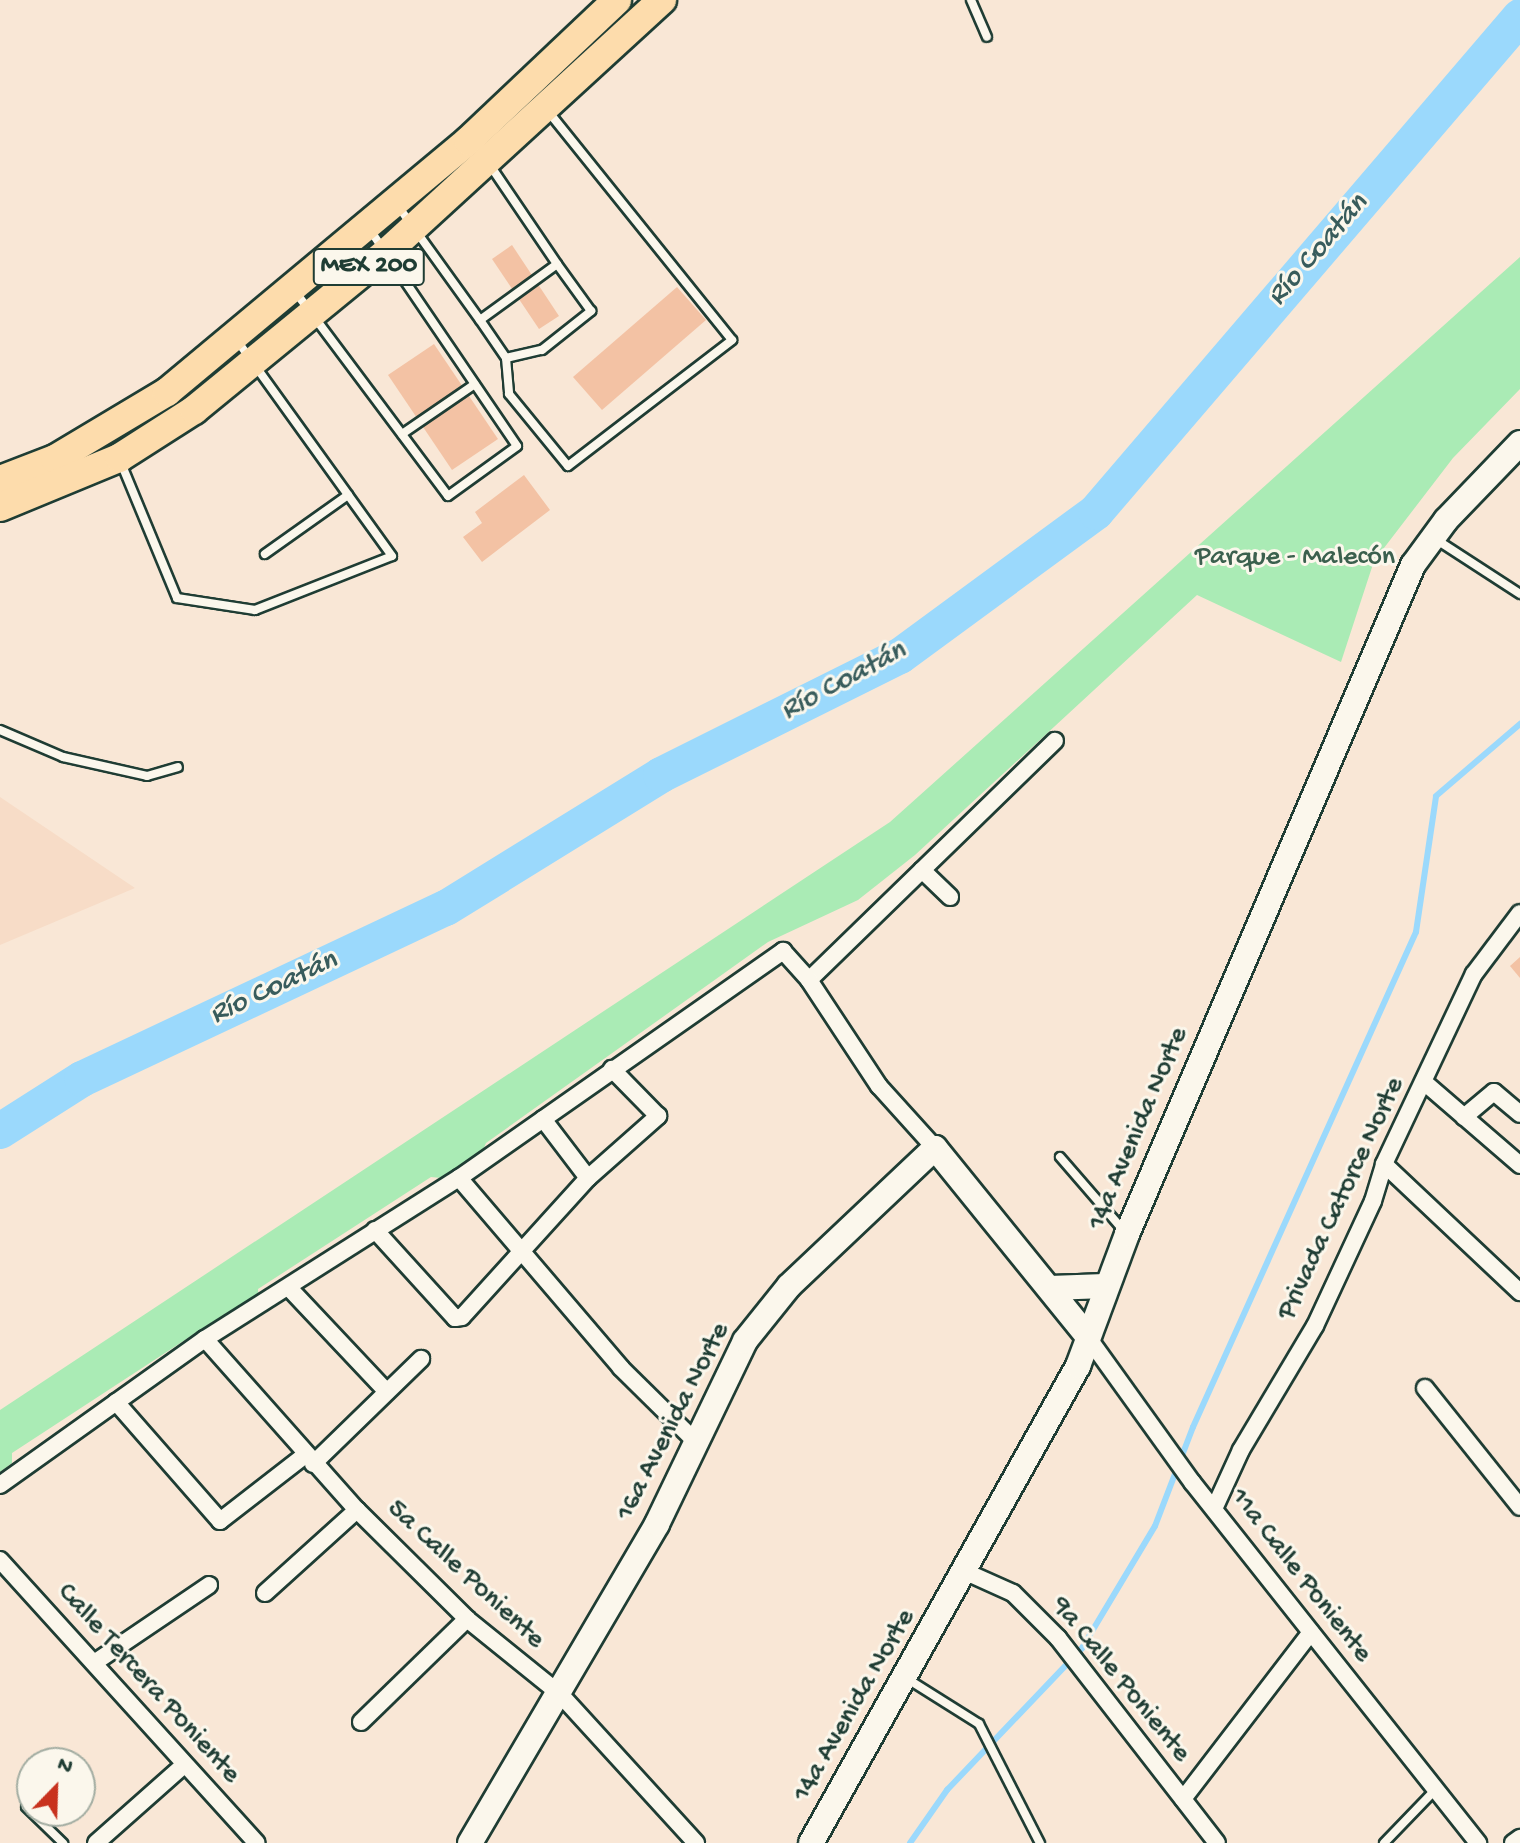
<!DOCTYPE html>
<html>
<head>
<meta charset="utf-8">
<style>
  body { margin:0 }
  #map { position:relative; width:1520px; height:1843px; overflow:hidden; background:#f9e7d6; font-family:"Gochi Hand",sans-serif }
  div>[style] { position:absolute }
  .built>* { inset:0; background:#f7dcc7 }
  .green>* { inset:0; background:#aaebb5 }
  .stream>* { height:6px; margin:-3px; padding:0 3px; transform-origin:3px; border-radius:3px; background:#9bd9fc }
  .river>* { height:36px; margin:-18px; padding:0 18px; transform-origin:18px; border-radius:18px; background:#9bd9fc }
  .building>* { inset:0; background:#f3c2a4 }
  .roads { filter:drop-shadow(2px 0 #1f3d34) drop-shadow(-2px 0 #1f3d34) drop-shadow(0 2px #1f3d34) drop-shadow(0 -2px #1f3d34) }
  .service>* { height:8px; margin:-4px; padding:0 4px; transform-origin:4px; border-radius:4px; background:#fbf7ec }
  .minor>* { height:16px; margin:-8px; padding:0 8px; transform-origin:8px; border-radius:8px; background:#fbf7ec }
  .secondary>* { height:24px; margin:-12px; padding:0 12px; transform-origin:12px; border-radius:12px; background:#fbf7ec }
  .trunk>* { height:28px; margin:-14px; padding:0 14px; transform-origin:14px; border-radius:14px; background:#fddcac }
  span { translate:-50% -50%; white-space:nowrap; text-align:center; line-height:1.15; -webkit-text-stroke:6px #fbf7ec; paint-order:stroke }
  .shield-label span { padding:2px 6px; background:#fbf7ec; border:2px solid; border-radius:6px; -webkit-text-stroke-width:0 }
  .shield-label { font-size:26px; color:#1f3d34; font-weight:700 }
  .park-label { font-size:28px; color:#3b604e }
  .street-label { font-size:28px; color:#1f3d34 }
  .water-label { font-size:30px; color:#385c5c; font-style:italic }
  .north { position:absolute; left:16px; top:1747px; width:80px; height:80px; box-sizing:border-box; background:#fbf7ec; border:2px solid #a3ada2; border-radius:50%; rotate:23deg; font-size:22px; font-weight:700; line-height:32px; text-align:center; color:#1f3d34 }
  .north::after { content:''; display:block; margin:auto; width:28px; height:36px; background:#c8321e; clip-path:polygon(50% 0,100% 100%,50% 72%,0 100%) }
</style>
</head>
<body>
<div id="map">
  <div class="built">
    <div style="clip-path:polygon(0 797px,135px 888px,0 945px)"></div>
  </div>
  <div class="green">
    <div style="clip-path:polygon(1520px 257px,1520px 389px,1453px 458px,1374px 561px,1341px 662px,1197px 595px,915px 855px,858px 900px,768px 942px,486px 1143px,478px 1162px,452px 1179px,431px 1177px,258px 1289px,259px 1304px,223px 1327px,214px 1321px,12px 1453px,12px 1463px,0 1472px,0 1410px,890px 822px)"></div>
  </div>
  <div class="stream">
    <div style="left:910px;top:1843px;width:65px;rotate:-55.1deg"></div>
    <div style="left:947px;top:1790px;width:196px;rotate:-46.4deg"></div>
    <div style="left:1082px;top:1648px;width:142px;rotate:-59.1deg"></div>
    <div style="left:1155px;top:1526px;width:106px;rotate:-69deg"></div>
    <div style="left:1193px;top:1427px;width:543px;rotate:-65.75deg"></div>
    <div style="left:1416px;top:932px;width:137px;rotate:-81.6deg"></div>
    <div style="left:1436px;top:796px;width:111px;rotate:-40.6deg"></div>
  </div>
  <div class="river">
    <div style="left:0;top:1131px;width:97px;rotate:-32.4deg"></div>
    <div style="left:82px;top:1079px;width:402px;rotate:-25.2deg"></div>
    <div style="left:446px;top:908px;width:253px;rotate:-31.7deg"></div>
    <div style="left:661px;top:775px;width:267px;rotate:-26.5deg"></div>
    <div style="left:900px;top:656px;width:243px;rotate:-36.3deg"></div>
    <div style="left:1096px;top:512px;width:652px;rotate:-49.42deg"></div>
  </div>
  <div class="building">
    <div style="clip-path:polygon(512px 245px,559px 316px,539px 329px,492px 259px)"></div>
    <div style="clip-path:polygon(677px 287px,706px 320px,602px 410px,573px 377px)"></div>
    <div style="clip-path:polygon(434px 344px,498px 439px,452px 470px,388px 375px)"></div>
    <div style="clip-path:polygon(524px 475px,550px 510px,482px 562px,463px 537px,482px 523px,475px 512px)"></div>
    <div style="clip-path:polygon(1520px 957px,1520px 978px,1510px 966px)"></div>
  </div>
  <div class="roads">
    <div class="service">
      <div style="left:971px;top:0;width:40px;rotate:66.6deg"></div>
      <div style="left:398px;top:206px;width:140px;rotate:54.3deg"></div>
      <div style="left:480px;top:320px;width:95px;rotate:-36deg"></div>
      <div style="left:557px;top:264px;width:120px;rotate:-124.1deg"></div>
      <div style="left:294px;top:290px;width:257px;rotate:53.2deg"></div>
      <div style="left:448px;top:496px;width:85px;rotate:-35.9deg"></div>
      <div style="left:517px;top:446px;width:261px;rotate:-124.2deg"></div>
      <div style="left:480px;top:320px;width:46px;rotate:55.6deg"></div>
      <div style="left:506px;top:358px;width:36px;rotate:85deg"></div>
      <div style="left:509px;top:394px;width:93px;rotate:50.7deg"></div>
      <div style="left:568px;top:466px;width:207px;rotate:-37.5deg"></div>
      <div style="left:732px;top:340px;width:294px;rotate:-128.8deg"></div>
      <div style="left:236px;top:339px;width:192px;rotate:54.3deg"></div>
      <div style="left:348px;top:495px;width:102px;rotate:144.6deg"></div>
      <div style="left:506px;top:358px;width:37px;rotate:-13deg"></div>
      <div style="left:542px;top:350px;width:63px;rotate:-38.5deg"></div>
      <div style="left:591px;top:311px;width:58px;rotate:-125.9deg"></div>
      <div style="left:402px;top:434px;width:88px;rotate:-34.4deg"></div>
      <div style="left:121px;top:463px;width:146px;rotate:67.5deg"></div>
      <div style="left:177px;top:598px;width:79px;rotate:8.7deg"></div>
      <div style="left:255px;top:610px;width:147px;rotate:-21.5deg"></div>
      <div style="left:392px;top:556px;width:75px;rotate:-125.8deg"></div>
      <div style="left:1437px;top:540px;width:99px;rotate:33deg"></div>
      <div style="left:0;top:730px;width:69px;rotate:23.2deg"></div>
      <div style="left:63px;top:757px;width:86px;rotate:12.7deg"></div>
      <div style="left:147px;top:776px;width:32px;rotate:-16deg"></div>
      <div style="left:1060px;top:1157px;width:98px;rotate:49.1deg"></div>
      <div style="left:906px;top:1678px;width:86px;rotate:32.2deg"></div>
      <div style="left:979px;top:1724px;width:134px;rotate:62.9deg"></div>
      <div style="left:26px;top:1807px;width:52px;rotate:44.2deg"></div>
      <div style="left:1384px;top:1843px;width:74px;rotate:-46.1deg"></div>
    </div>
    <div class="minor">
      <div style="left:922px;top:870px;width:39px;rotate:44deg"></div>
      <div style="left:809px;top:980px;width:343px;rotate:-44.2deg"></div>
      <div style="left:1424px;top:1082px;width:127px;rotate:40.8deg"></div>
      <div style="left:1464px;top:1117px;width:39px;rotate:-40deg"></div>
      <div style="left:1494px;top:1092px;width:34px;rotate:40deg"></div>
      <div style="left:543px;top:1119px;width:74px;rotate:52.7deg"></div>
      <div style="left:1384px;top:1164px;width:187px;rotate:43.3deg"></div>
      <div style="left:459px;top:1178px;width:250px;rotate:49.5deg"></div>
      <div style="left:621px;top:1368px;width:104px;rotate:44.6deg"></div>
      <div style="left:375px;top:1230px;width:119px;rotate:47.7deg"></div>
      <div style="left:455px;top:1318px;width:7px;rotate:-8deg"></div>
      <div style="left:462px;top:1317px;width:188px;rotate:-47.8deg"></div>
      <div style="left:588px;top:1178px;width:94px;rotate:-41.5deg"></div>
      <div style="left:658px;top:1116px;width:66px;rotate:-134.4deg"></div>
      <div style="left:290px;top:1289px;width:141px;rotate:46.7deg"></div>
      <div style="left:1087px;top:1336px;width:180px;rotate:54.3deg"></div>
      <div style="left:1192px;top:1482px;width:461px;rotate:51.6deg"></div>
      <div style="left:205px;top:1339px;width:229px;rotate:48.4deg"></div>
      <div style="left:357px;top:1510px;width:155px;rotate:44.7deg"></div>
      <div style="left:467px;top:1619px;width:119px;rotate:38.9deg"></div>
      <div style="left:560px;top:1694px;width:202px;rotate:47.6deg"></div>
      <div style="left:1425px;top:1388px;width:152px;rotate:51.4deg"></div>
      <div style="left:116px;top:1402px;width:158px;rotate:48.8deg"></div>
      <div style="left:220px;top:1521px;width:108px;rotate:-37.8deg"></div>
      <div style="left:313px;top:1464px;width:151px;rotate:-44.2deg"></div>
      <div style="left:0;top:1485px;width:252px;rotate:-35.5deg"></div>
      <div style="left:205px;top:1339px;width:301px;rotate:-32.4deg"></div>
      <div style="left:459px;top:1178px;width:396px;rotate:-35deg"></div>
      <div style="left:783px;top:951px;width:39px;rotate:48deg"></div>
      <div style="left:809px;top:980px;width:127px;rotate:56.6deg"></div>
      <div style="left:879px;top:1086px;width:84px;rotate:47.9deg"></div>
      <div style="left:1214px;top:1509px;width:65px;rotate:-65.4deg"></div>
      <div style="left:1241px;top:1450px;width:144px;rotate:-59.2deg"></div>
      <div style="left:1315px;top:1326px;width:138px;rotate:-65.1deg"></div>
      <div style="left:1373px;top:1201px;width:39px;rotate:-73deg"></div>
      <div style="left:1384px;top:1164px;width:210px;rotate:-64.7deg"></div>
      <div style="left:1474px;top:974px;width:76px;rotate:-53deg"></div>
      <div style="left:0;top:1560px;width:382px;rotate:47.8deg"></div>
      <div style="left:966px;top:1572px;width:51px;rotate:24.1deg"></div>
      <div style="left:1013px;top:1593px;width:64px;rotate:45deg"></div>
      <div style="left:1058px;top:1638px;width:259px;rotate:52.2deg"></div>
      <div style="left:265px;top:1593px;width:124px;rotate:-42.1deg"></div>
      <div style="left:94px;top:1663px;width:139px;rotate:-34.1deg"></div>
      <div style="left:361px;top:1722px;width:148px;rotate:-44.2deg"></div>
      <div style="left:1183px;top:1799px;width:210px;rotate:-52.5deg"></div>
      <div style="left:96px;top:1843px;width:118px;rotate:-41.6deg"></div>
      <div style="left:1513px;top:1843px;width:9px;rotate:-36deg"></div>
    </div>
    <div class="secondary">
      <div style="left:1050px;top:1288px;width:55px;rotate:-2.1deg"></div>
      <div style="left:470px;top:1843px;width:370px;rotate:-59.6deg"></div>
      <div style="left:657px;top:1524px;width:203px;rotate:-64.3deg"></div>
      <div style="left:745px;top:1341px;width:70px;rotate:-51.3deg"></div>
      <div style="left:789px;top:1286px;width:201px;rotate:-43.4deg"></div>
      <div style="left:935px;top:1148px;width:242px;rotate:51deg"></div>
      <div style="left:811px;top:1843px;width:547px;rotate:-60.76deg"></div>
      <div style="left:1078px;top:1366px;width:141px;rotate:-69.6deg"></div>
      <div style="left:1127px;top:1234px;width:728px;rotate:-66.85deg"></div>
      <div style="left:1413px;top:565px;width:56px;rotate:-53.7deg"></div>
      <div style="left:1446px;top:520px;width:107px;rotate:-46.1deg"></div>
    </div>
    <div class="trunk">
      <div style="left:0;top:480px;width:59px;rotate:-20.9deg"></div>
      <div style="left:55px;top:459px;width:131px;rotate:-30.9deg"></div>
      <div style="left:167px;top:392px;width:392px;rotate:-39.8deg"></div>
      <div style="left:468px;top:141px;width:205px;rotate:-43.4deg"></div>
      <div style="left:0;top:507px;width:129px;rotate:-22.4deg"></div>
      <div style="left:119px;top:458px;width:89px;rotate:-32.6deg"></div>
      <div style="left:194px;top:410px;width:249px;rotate:-39.3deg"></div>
      <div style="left:387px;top:252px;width:373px;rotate:-42.5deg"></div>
    </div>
  </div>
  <div class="shield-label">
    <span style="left:369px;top:267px">MEX 200</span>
  </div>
  <div class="park-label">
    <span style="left:1295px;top:558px">Parque - Malecón</span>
  </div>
  <div class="street-label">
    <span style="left:1139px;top:1129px;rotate:-67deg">14a Avenida Norte</span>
    <span style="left:1342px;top:1199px;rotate:-65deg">Privada Catorce Norte</span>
    <span style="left:674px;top:1422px;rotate:-63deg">16a Avenida Norte</span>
    <span style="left:465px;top:1575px;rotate:43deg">5a Calle Poniente</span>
    <span style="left:1300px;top:1576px;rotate:52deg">11a Calle Poniente</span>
    <span style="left:1120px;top:1680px;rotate:51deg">9a Calle Poniente</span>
    <span style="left:148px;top:1684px;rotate:48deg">Calle Tercera Poniente</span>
    <span style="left:855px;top:1706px;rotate:-60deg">14a Avenida Norte</span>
  </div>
  <div class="water-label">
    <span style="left:1319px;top:251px;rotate:-49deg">Río Coatán</span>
    <span style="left:844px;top:682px;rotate:-28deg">Río Coatán</span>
    <span style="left:274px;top:989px;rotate:-25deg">Río Coatán</span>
  </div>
  <div class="north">N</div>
</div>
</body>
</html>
